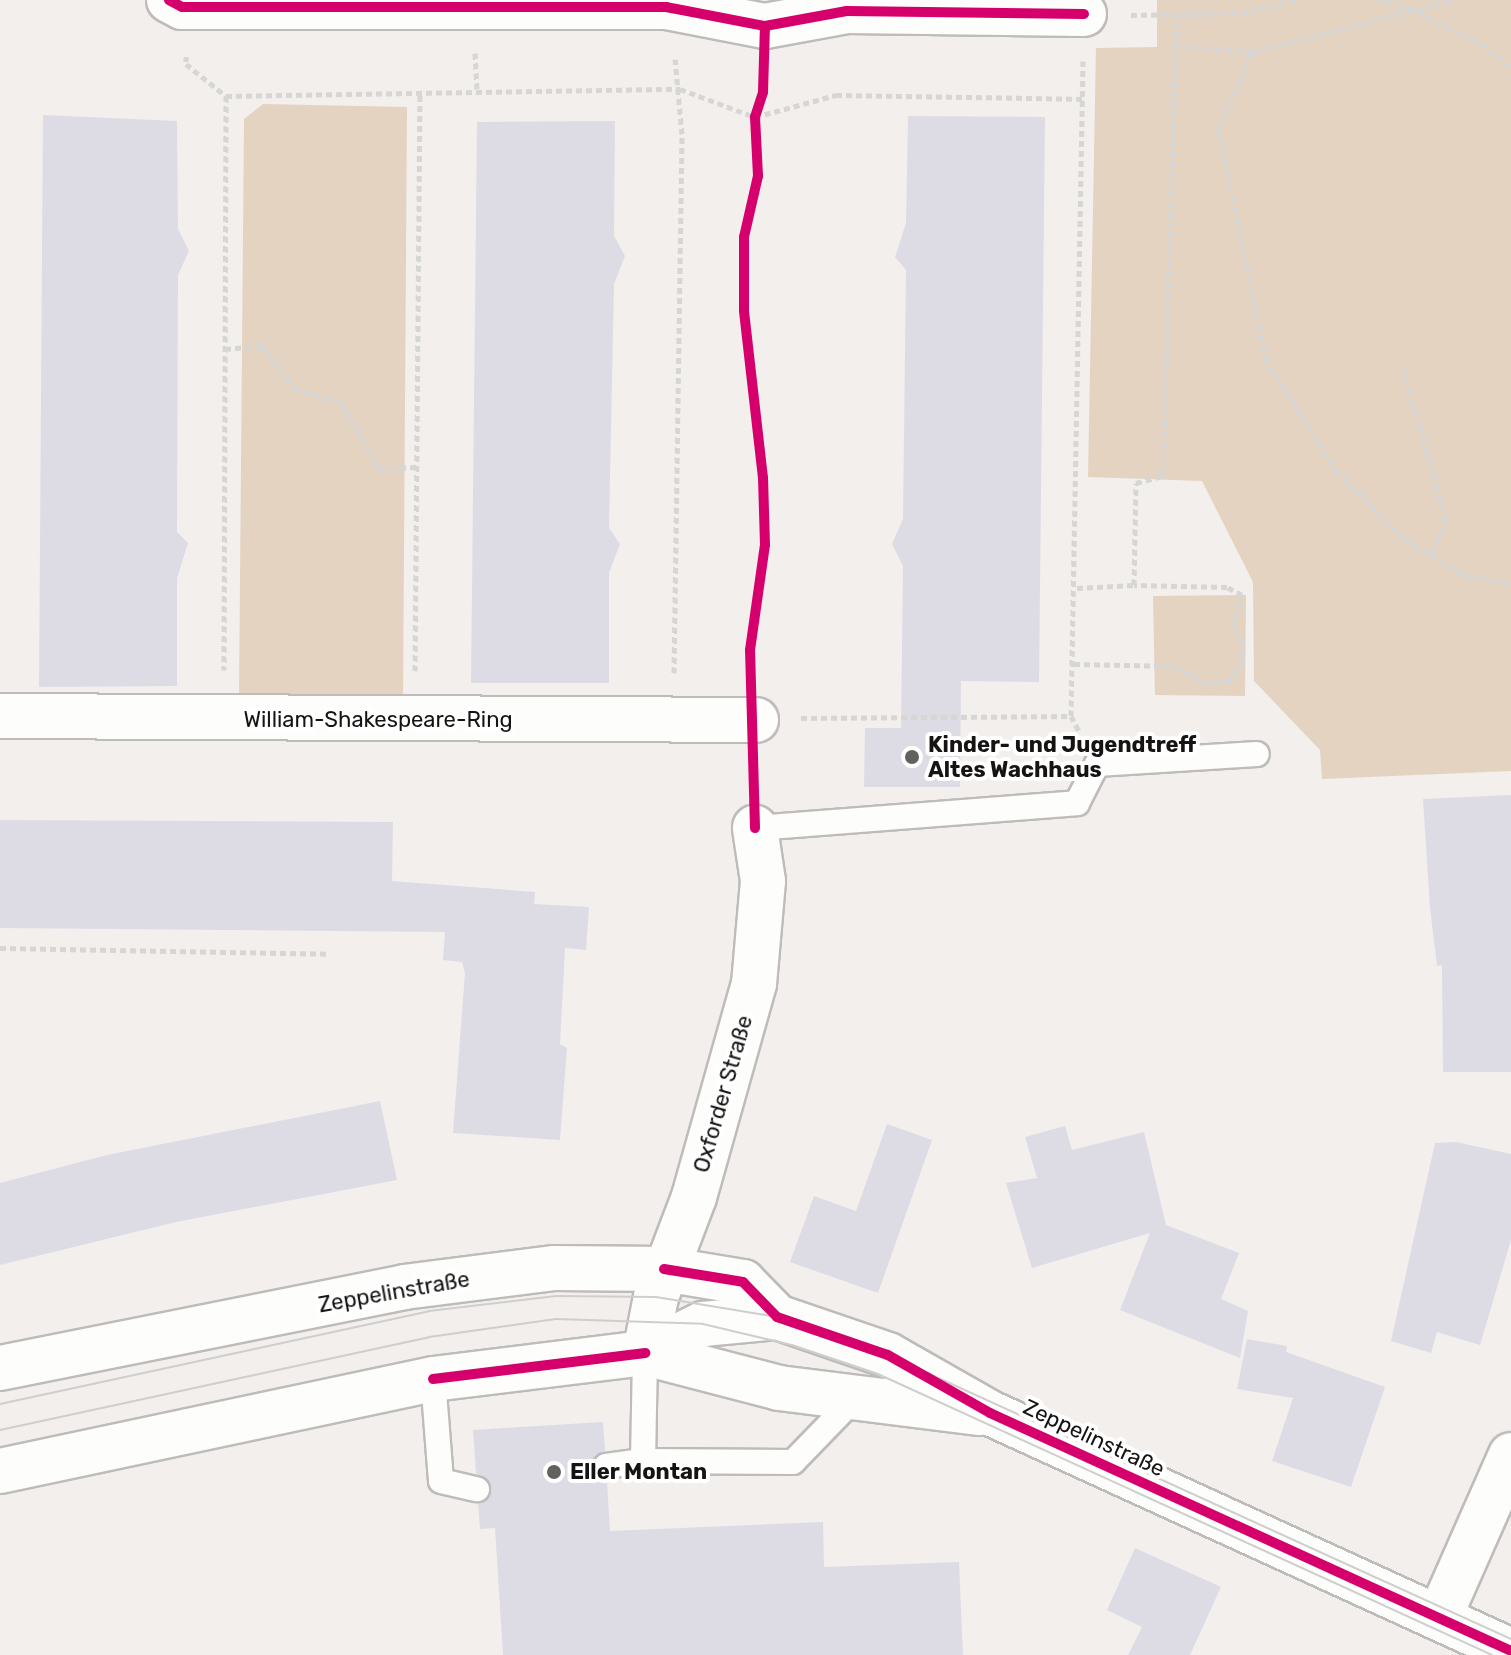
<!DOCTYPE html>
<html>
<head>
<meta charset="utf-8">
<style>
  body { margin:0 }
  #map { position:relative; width:1511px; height:1655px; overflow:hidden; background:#f2efed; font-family:Rubik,sans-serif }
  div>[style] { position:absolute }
  .green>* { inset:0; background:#e4d3c1 }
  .building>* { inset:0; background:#dddce5 }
  .path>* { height:5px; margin-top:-2.5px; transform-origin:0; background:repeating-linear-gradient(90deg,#d6d6d5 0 6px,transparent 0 10px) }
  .roads { filter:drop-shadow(2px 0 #bebcbb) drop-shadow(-2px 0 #bebcbb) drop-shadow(0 2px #bebcbb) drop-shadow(0 -2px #bebcbb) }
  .lane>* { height:24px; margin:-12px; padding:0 12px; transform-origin:12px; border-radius:12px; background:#fdfdfc }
  .street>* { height:44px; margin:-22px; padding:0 22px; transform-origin:22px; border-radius:22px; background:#fdfdfc }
  .secondary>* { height:44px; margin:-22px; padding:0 22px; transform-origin:22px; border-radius:22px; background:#fdfdfc }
  .tram>* { height:2px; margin:-1px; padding:0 1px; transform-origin:1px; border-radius:1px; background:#cfcece }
  .cycleway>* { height:10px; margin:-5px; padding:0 5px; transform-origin:5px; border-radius:5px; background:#d6006c }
  .dots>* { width:22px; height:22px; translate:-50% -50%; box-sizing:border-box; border:4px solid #fff; border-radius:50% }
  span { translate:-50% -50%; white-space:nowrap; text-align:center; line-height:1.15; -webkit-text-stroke:8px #fff; paint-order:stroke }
  .street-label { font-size:22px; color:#161413 }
  .poi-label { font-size:22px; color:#161413; font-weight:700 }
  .left { translate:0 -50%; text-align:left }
</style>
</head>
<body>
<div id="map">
  <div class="green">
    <div style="clip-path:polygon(1157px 0,1511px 0,1511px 771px,1322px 779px,1320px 750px,1254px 681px,1253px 582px,1202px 481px,1088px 477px,1096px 48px,1157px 47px)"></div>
    <div style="clip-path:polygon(263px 104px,407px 107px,403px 699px,239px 696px,244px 119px)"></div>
    <div style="clip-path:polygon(1246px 595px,1245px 696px,1155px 695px,1153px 596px)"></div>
  </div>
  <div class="building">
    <div style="clip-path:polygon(43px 115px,177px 121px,178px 229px,189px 251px,178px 275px,177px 532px,188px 543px,177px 578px,177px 686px,39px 687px)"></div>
    <div style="clip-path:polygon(908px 116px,1045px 117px,1039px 682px,961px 681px,960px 787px,864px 787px,865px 728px,901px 728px,903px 566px,892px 544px,903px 519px,906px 270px,895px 257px,906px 223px)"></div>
    <div style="clip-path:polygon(615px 121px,614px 236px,625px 256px,614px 284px,609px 528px,620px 544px,609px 573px,609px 683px,471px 683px,477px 122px)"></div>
    <div style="clip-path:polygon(1511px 795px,1511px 1072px,1443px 1072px,1442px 965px,1437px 966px,1430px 908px,1423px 799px)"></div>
    <div style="clip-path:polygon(0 820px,393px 822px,392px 881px,535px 892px,534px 904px,589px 907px,586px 950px,565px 948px,560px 1044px,567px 1048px,560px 1140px,453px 1133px,465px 973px,462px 962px,443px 960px,445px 932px,0 928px)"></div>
    <div style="clip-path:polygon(380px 1101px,397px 1180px,176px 1222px,0 1265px,0 1183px,107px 1155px)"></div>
    <div style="clip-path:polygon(887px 1124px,932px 1140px,878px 1293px,790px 1262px,814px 1196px,856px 1211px)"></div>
    <div style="clip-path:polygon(1065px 1126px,1072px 1150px,1144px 1132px,1166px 1225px,1239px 1253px,1221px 1299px,1248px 1311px,1240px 1358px,1120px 1310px,1150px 1233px,1032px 1268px,1006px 1183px,1037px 1178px,1025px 1137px)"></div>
    <div style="clip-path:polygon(1456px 1142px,1511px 1154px,1511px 1240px,1480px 1345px,1437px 1332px,1431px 1353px,1391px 1341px,1435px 1143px)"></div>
    <div style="clip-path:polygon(1247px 1339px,1287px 1346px,1286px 1352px,1385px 1387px,1351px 1487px,1272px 1461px,1293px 1398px,1237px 1389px)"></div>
    <div style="clip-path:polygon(603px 1422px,605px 1451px,596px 1455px,591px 1467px,595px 1476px,607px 1481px,610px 1531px,823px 1522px,824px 1567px,959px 1562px,963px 1655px,503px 1655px,495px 1528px,480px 1529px,478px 1504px,488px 1498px,491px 1485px,476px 1473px,473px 1430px)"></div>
    <div style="clip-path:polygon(1135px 1548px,1221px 1587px,1190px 1655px,1128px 1655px,1142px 1627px,1107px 1610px)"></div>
  </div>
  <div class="path">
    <div style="left:1377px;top:0;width:33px;rotate:14deg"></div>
    <div style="left:1409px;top:8px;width:80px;rotate:26.6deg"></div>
    <div style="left:1481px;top:44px;width:38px;rotate:39deg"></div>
    <div style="left:1131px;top:15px;width:110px;rotate:-1deg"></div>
    <div style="left:1241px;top:13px;width:57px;rotate:-13.3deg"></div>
    <div style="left:1176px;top:46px;width:76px;rotate:4.5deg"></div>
    <div style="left:1252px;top:52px;width:208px;rotate:-14.5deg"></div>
    <div style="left:1252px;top:52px;width:84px;rotate:113.2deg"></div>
    <div style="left:1219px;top:129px;width:234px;rotate:78.6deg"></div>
    <div style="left:1265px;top:358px;width:133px;rotate:57.6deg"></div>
    <div style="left:1336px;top:470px;width:98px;rotate:45.4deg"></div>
    <div style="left:1405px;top:540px;width:68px;rotate:31.1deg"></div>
    <div style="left:1463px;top:575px;width:49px;rotate:9.5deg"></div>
    <div style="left:475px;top:53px;width:38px;rotate:87deg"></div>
    <div style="left:186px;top:56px;width:8px;rotate:90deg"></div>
    <div style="left:186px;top:64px;width:51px;rotate:38.7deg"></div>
    <div style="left:226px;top:96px;width:574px;rotate:90.2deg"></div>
    <div style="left:226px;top:96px;width:454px;rotate:-0.9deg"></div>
    <div style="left:680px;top:89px;width:80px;rotate:20.5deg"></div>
    <div style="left:755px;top:117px;width:84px;rotate:-15.2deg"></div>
    <div style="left:836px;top:95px;width:247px;rotate:0.9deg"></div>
    <div style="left:225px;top:349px;width:37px;rotate:-5deg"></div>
    <div style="left:262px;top:346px;width:54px;rotate:52.5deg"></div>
    <div style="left:295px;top:389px;width:48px;rotate:15.8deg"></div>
    <div style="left:341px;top:402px;width:78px;rotate:60.2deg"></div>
    <div style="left:380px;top:470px;width:37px;rotate:-5deg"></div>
    <div style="left:1403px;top:370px;width:154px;rotate:73.8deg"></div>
    <div style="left:1446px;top:518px;width:43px;rotate:110.6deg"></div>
    <div style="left:1077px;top:588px;width:57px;rotate:-3deg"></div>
    <div style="left:1134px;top:585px;width:102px;rotate:-88.9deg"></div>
    <div style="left:1136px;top:483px;width:28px;rotate:-15deg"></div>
    <div style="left:1163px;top:476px;width:461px;rotate:-88.3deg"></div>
    <div style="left:1074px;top:664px;width:102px;rotate:1.1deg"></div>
    <div style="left:1176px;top:666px;width:33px;rotate:31deg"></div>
    <div style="left:1204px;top:683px;width:25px;rotate:-5deg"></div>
    <div style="left:1229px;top:681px;width:21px;rotate:-53deg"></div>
    <div style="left:1242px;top:664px;width:21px;rotate:-87deg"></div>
    <div style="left:1243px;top:643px;width:20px;rotate:-120deg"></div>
    <div style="left:1233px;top:626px;width:32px;rotate:-74deg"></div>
    <div style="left:1242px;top:595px;width:17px;rotate:-152deg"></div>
    <div style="left:1227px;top:587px;width:93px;rotate:-178.8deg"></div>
    <div style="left:415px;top:671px;width:579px;rotate:-89.51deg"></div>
    <div style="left:674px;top:673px;width:539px;rotate:-89.15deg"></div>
    <div style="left:682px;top:134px;width:75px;rotate:-95.3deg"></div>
    <div style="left:1071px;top:716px;width:19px;rotate:62deg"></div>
    <div style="left:801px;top:718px;width:270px;rotate:-0.4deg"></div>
    <div style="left:1071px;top:716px;width:655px;rotate:-88.95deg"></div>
    <div style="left:0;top:948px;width:329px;rotate:1deg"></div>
  </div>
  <div class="roads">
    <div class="lane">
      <div style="left:755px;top:828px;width:323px;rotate:-4.4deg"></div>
      <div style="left:1077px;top:803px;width:44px;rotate:-62.9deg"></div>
      <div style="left:1097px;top:764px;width:160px;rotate:-3.6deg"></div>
      <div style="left:433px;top:1379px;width:102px;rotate:85.5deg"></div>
      <div style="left:441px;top:1481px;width:37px;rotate:13deg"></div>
      <div style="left:643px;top:1461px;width:150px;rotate:0.4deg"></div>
      <div style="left:793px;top:1462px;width:86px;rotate:-45.9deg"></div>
      <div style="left:606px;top:1466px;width:37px;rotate:-8deg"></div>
      <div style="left:643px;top:1461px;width:108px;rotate:-88.9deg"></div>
    </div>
    <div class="street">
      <div style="left:169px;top:0;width:15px;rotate:28deg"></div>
      <div style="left:182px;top:7px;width:484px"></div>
      <div style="left:666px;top:7px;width:101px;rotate:10.9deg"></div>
      <div style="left:765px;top:26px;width:83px;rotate:-10.4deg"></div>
      <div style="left:847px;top:11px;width:237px;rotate:0.7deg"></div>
      <div style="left:0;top:716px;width:756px;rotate:0.3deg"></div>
      <div style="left:645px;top:1353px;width:57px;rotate:-78.9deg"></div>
      <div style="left:656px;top:1297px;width:107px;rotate:-69.2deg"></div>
      <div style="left:694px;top:1197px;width:221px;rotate:-74.3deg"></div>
      <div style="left:754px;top:984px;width:103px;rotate:-85deg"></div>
      <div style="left:763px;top:881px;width:54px;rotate:-98.6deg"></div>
      <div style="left:0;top:1368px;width:412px;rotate:-11.3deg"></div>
      <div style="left:404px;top:1287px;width:152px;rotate:-7.2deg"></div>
      <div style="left:555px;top:1268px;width:109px;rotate:0.5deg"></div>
      <div style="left:664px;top:1269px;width:80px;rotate:9.3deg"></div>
      <div style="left:743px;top:1282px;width:49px;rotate:45.8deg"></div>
      <div style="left:1439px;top:1618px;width:178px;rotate:-66.2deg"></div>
    </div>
    <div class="secondary">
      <div style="left:645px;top:1353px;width:138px;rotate:14.6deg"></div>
      <div style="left:779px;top:1388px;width:203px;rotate:7.1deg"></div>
      <div style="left:0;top:1471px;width:443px;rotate:-12deg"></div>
      <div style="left:433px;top:1379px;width:214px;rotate:-7deg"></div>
      <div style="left:645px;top:1353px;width:65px;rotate:-26.6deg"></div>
      <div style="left:703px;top:1324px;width:74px;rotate:-5.4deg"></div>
      <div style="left:777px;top:1317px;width:117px;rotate:18.9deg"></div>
      <div style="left:888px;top:1355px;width:117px;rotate:29.6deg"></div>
      <div style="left:990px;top:1413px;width:573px;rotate:24.55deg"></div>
    </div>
  </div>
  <div class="tram">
    <div style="left:0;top:1404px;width:439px;rotate:-12.2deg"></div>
    <div style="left:429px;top:1311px;width:128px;rotate:-6.7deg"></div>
    <div style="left:556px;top:1296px;width:100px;rotate:0.6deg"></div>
    <div style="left:656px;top:1297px;width:123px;rotate:9.4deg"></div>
    <div style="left:777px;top:1317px;width:117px;rotate:18.9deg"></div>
    <div style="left:888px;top:1355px;width:685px;rotate:24.51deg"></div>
    <div style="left:0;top:1430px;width:439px;rotate:-12.2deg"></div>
    <div style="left:429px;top:1337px;width:128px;rotate:-8.1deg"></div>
    <div style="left:556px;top:1319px;width:147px;rotate:1.9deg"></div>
    <div style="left:703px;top:1324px;width:91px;rotate:13.3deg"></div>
    <div style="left:792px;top:1345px;width:91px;rotate:18.6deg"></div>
    <div style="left:878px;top:1374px;width:675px;rotate:24.59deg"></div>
  </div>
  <div class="cycleway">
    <div style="left:169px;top:0;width:15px;rotate:28deg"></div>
    <div style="left:182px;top:7px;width:484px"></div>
    <div style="left:666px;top:7px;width:101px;rotate:10.9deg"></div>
    <div style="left:765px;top:26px;width:83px;rotate:-10.4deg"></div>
    <div style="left:847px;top:11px;width:237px;rotate:0.7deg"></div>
    <div style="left:755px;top:828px;width:178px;rotate:-91.6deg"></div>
    <div style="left:750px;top:650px;width:106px;rotate:-81.9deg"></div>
    <div style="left:765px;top:545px;width:67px;rotate:-91.7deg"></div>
    <div style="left:763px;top:478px;width:169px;rotate:-96.5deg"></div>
    <div style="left:744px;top:310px;width:73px;rotate:-90deg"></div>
    <div style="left:744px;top:237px;width:63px;rotate:-77.1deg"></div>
    <div style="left:758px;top:176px;width:59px;rotate:-92.9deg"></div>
    <div style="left:755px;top:117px;width:26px;rotate:-72deg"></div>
    <div style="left:763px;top:92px;width:66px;rotate:-88.3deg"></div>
    <div style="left:664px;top:1269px;width:80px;rotate:9.3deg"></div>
    <div style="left:743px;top:1282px;width:49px;rotate:45.8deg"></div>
    <div style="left:777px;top:1317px;width:117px;rotate:18.9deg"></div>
    <div style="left:888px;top:1355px;width:117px;rotate:29.6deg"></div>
    <div style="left:990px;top:1413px;width:573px;rotate:24.55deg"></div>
    <div style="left:433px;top:1379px;width:214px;rotate:-7deg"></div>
  </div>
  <div class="dots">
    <div style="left:912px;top:757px;background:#63615f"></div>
    <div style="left:554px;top:1472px;background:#63615f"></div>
  </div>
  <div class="street-label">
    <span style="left:378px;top:720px">William-Shakespeare-Ring</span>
    <span style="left:723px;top:1094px;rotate:-74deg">Oxforder Straße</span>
    <span style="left:394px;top:1292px;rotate:-10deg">Zeppelinstraße</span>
    <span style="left:1094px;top:1438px;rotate:25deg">Zeppelinstraße</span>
  </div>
  <div class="poi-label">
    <span class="left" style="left:928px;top:757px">Kinder- und Jugendtreff<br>Altes Wachhaus</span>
    <span class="left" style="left:570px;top:1472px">Eller Montan</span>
  </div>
</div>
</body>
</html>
